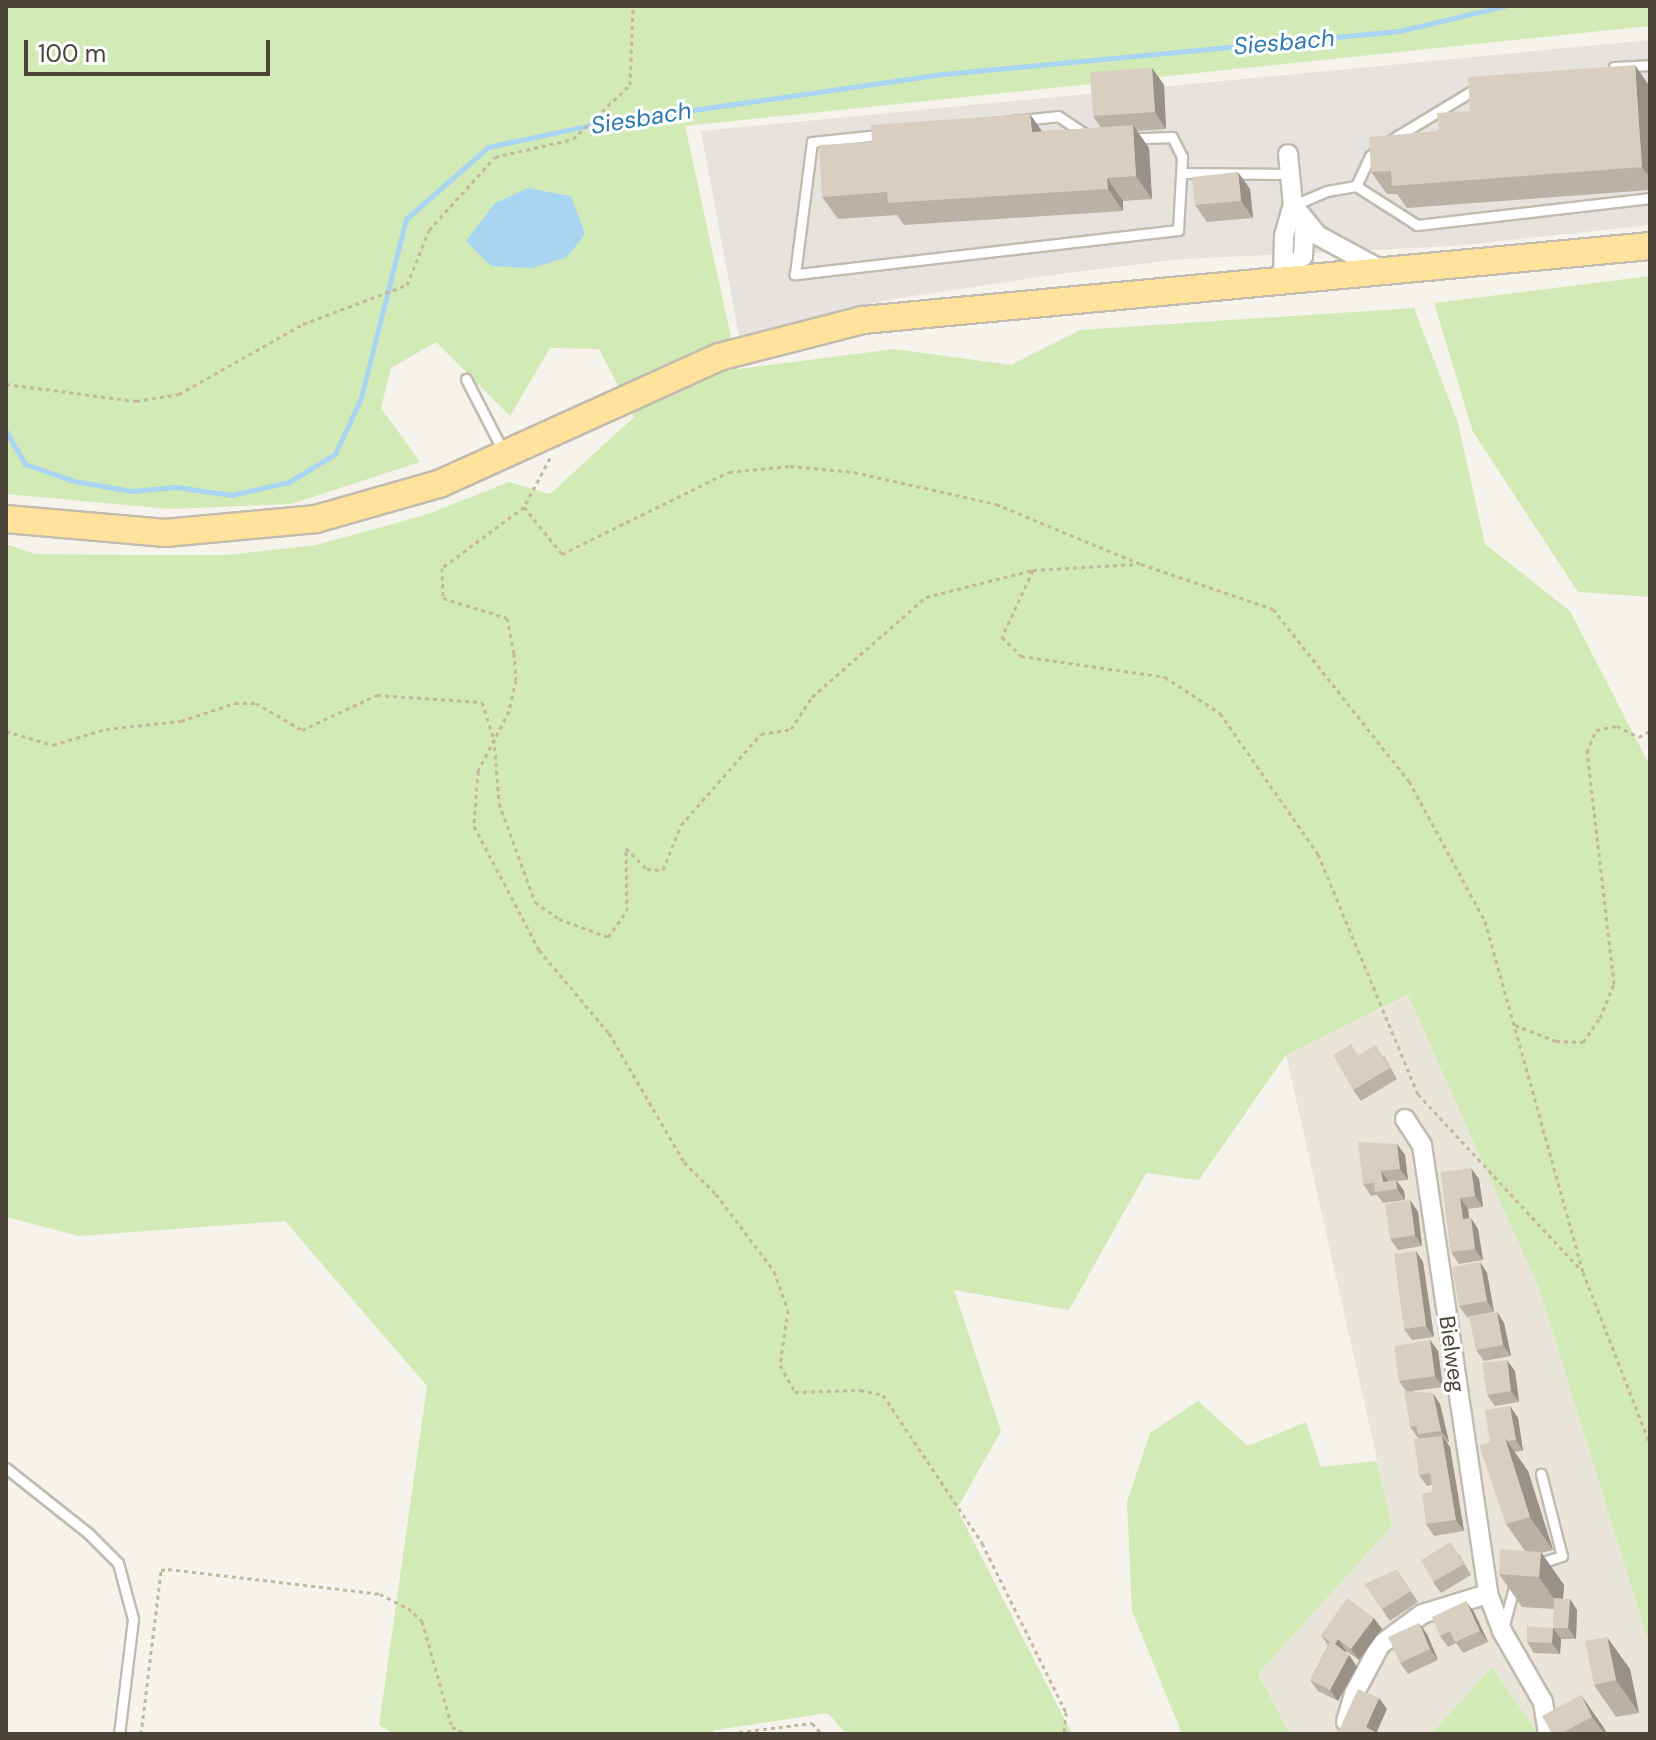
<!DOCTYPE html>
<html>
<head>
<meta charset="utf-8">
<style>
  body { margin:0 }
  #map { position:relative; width:1656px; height:1740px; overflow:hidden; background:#f6f3ec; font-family:"DM Sans",sans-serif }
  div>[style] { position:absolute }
  .residential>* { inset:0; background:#eae5da }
  .industrial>* { inset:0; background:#e6e2dd }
  .green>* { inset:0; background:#d2eab5 }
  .water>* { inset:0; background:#a9d4f2 }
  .stream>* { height:5px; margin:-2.5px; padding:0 2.5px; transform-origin:2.5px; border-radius:2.5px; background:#a9d4f2 }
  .path>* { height:3px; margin-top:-1.5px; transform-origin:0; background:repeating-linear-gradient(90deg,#c4b79f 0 4px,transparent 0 8px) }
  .roads { filter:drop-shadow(2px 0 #c2bbae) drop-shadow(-2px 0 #c2bbae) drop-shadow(0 2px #c2bbae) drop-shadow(0 -2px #c2bbae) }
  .lane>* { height:9px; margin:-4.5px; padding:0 4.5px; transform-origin:4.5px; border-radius:4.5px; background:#fff }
  .street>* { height:18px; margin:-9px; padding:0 9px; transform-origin:9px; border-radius:9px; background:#fff }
  .primary>* { height:26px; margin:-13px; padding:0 13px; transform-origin:13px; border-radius:13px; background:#ffe39c }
  .wall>* { inset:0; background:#bab2a6 }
  .shaded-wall>* { inset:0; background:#979187 }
  .building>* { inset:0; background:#d8cfc1 }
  span { translate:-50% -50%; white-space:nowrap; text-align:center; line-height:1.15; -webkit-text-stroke:6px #fff; paint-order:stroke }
  .street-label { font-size:22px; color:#4b4439 }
  .water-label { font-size:24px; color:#2e7ab2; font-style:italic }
  .frame { position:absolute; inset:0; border:8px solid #4b4439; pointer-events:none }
  .scale { position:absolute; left:24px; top:40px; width:246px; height:36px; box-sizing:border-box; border:4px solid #4b4439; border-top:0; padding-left:10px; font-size:24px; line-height:28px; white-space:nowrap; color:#4b4439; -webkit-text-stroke:6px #fff; paint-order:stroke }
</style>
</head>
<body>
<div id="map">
  <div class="residential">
    <div style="clip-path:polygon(1409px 995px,1539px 1288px,1650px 1647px,1650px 1734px,1538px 1734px,1492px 1667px,1431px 1734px,1290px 1734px,1258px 1674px,1392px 1526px,1286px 1055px)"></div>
  </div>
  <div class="industrial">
    <div style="clip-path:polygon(1650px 40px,1650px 225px,1455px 246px,1182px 259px,1067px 273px,893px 299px,739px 336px,701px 131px)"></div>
  </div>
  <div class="green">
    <div style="clip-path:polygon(evenodd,6px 6px,1650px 6px,1650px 26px,685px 126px,738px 369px,894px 349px,1011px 365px,1080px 330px,1414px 308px,1458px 423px,1485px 544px,1570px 611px,1650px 766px,1650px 1647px,1539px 1288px,1408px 995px,1286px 1055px,1199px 1180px,1146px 1173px,1069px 1310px,954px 1290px,1001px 1431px,957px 1509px,1072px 1734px,846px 1734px,828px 1713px,715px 1730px,712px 1734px,394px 1734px,379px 1725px,427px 1386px,285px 1221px,79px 1236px,6px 1217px,6px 544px,35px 554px,123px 555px,228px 555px,316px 545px,425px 515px,509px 482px,550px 494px,634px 417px,599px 349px,550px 348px,510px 416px,436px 342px,391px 368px,381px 408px,420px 462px,291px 504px,170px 509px,6px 494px,6px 6px,528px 188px,571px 196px,495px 203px,528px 188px)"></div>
    <div style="clip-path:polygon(1650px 276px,1650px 597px,1578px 592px,1473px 432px,1434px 303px)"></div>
    <div style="clip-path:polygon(1198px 1401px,1248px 1446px,1306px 1422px,1321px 1467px,1377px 1461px,1392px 1526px,1258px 1674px,1290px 1734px,1182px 1734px,1132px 1611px,1127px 1502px,1150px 1433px)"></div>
    <div style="clip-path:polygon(1492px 1667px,1538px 1734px,1431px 1734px)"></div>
  </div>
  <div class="water">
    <div style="clip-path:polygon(528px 188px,571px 196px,585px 234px,567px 257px,533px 268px,491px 266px,466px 241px,495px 203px)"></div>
  </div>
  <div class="stream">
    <div style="left:6px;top:431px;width:38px;rotate:60deg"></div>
    <div style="left:25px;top:464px;width:52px;rotate:19.1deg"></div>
    <div style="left:74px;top:481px;width:58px;rotate:10deg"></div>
    <div style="left:131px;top:491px;width:45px;rotate:-5.1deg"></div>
    <div style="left:176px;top:487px;width:56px;rotate:8.3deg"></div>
    <div style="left:231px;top:495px;width:59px;rotate:-12.6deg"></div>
    <div style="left:289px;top:482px;width:54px;rotate:-31.3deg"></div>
    <div style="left:335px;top:454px;width:62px;rotate:-65.1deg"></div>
    <div style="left:361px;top:398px;width:185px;rotate:-75.9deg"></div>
    <div style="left:406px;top:219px;width:109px;rotate:-41.3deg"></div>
    <div style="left:488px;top:147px;width:110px;rotate:-12deg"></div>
    <div style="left:596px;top:124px;width:352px;rotate:-8.2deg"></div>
    <div style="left:944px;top:74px;width:457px;rotate:-5.4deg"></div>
    <div style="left:1399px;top:31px;width:109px;rotate:-13.3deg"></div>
  </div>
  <div class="path">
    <div style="left:6px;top:384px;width:131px;rotate:7.5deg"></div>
    <div style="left:136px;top:401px;width:44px;rotate:-9.2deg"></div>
    <div style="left:179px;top:394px;width:142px;rotate:-29.4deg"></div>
    <div style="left:303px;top:324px;width:111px;rotate:-20.6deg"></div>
    <div style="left:407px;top:285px;width:59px;rotate:-68.2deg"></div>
    <div style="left:429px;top:230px;width:98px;rotate:-47.9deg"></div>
    <div style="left:495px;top:157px;width:80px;rotate:-13deg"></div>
    <div style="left:573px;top:139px;width:79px;rotate:-43.5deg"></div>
    <div style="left:630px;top:85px;width:79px;rotate:-87.8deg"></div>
    <div style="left:550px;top:458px;width:55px;rotate:118deg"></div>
    <div style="left:524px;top:507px;width:60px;rotate:51deg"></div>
    <div style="left:562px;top:554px;width:186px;rotate:-26.2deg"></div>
    <div style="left:729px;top:472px;width:61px;rotate:-5.6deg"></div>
    <div style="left:790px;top:466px;width:64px;rotate:5.4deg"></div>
    <div style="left:854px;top:472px;width:146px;rotate:12.7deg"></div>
    <div style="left:996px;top:504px;width:157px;rotate:22.5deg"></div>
    <div style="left:1141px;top:564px;width:139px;rotate:18.8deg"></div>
    <div style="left:1273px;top:609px;width:219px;rotate:51.7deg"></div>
    <div style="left:1409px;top:781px;width:159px;rotate:61.5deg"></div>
    <div style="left:1485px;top:921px;width:364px;rotate:74.4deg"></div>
    <div style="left:1583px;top:1272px;width:185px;rotate:68.7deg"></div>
    <div style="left:524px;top:507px;width:102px;rotate:143.4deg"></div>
    <div style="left:442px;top:568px;width:30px;rotate:88deg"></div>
    <div style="left:443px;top:598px;width:67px;rotate:17.4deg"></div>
    <div style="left:507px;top:618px;width:36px;rotate:79deg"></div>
    <div style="left:514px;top:653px;width:27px;rotate:86deg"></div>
    <div style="left:516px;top:680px;width:32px;rotate:103deg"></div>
    <div style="left:509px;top:711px;width:68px;rotate:117.3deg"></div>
    <div style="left:478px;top:771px;width:55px;rotate:94.2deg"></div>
    <div style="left:474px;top:826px;width:140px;rotate:62.3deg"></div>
    <div style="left:539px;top:950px;width:109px;rotate:49.9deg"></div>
    <div style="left:609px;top:1033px;width:149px;rotate:59.8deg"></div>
    <div style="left:684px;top:1162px;width:45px;rotate:45deg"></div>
    <div style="left:716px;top:1194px;width:96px;rotate:53deg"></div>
    <div style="left:774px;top:1271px;width:41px;rotate:70.3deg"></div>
    <div style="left:788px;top:1310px;width:56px;rotate:98.3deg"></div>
    <div style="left:780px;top:1365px;width:31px;rotate:61deg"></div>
    <div style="left:795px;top:1392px;width:65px;rotate:-1.8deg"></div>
    <div style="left:860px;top:1390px;width:24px;rotate:12deg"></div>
    <div style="left:883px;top:1395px;width:178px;rotate:56.2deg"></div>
    <div style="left:982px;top:1543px;width:189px;rotate:63.6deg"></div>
    <div style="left:1066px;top:1712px;width:22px;rotate:95deg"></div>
    <div style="left:1033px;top:570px;width:74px;rotate:114.8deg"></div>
    <div style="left:1002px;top:637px;width:27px;rotate:45deg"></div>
    <div style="left:1021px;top:656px;width:146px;rotate:8.3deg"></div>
    <div style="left:1165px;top:677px;width:66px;rotate:33.2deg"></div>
    <div style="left:1220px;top:713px;width:172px;rotate:55.2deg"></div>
    <div style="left:1318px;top:854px;width:260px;rotate:67.4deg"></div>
    <div style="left:1418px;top:1094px;width:240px;rotate:47.2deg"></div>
    <div style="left:6px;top:731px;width:49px;rotate:16.6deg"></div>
    <div style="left:53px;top:745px;width:55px;rotate:-16.8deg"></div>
    <div style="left:106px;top:729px;width:75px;rotate:-6.1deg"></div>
    <div style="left:181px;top:721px;width:57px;rotate:-18.4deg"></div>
    <div style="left:235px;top:703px;width:21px"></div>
    <div style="left:256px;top:703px;width:53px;rotate:30.4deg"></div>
    <div style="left:302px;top:730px;width:83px;rotate:-25deg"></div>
    <div style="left:377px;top:695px;width:105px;rotate:3.8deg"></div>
    <div style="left:482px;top:702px;width:39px;rotate:72deg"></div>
    <div style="left:494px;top:739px;width:64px;rotate:85.5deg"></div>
    <div style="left:499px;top:803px;width:105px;rotate:70deg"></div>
    <div style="left:535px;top:902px;width:29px;rotate:35deg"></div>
    <div style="left:559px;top:919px;width:52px;rotate:20.2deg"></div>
    <div style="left:608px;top:937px;width:32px;rotate:-54deg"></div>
    <div style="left:627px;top:911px;width:63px;rotate:-90.9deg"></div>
    <div style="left:626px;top:848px;width:30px;rotate:45deg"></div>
    <div style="left:647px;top:869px;width:16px;rotate:4deg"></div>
    <div style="left:663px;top:870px;width:48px;rotate:-68.2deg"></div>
    <div style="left:681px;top:825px;width:121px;rotate:-48.7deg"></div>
    <div style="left:761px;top:734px;width:30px;rotate:-9deg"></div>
    <div style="left:791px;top:729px;width:38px;rotate:-57deg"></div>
    <div style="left:812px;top:697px;width:152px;rotate:-41.3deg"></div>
    <div style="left:926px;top:597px;width:110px;rotate:-14.2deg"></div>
    <div style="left:1033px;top:570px;width:104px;rotate:-3.3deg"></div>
    <div style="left:1515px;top:1025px;width:44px;rotate:21.3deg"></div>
    <div style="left:1556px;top:1041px;width:27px;rotate:2deg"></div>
    <div style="left:1583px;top:1042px;width:29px;rotate:-55deg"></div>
    <div style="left:1600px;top:1018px;width:37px;rotate:-68deg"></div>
    <div style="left:1614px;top:984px;width:234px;rotate:-96.6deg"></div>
    <div style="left:1587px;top:752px;width:24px;rotate:-68deg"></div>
    <div style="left:1596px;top:730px;width:21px;rotate:-11deg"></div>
    <div style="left:1617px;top:726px;width:25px;rotate:27deg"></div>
    <div style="left:1639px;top:737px;width:13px;rotate:-29deg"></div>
    <div style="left:141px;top:1734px;width:165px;rotate:-83deg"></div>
    <div style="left:161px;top:1570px;width:7px;rotate:-8deg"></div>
    <div style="left:168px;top:1569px;width:213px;rotate:6.7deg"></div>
    <div style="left:380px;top:1594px;width:31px;rotate:27deg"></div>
    <div style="left:408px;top:1608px;width:19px;rotate:43deg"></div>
    <div style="left:422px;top:1621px;width:110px;rotate:74.2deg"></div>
    <div style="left:452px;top:1727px;width:16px;rotate:27deg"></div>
    <div style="left:723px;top:1734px;width:90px;rotate:-7deg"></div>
    <div style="left:812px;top:1723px;width:15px;rotate:48deg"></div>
  </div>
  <div class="roads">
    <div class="lane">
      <div style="left:1614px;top:67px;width:36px;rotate:-3deg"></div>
      <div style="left:1058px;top:116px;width:43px;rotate:33.7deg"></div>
      <div style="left:1094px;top:140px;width:78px;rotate:-2.2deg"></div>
      <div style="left:1172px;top:137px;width:22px;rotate:63deg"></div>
      <div style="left:1182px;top:157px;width:73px;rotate:93.1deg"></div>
      <div style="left:1178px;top:230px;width:386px;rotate:173.4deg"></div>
      <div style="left:795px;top:274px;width:133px;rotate:-82.7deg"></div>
      <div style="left:812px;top:142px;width:247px;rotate:-6deg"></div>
      <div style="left:1391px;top:140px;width:100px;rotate:-31.2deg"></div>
      <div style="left:1182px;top:173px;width:108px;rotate:0.5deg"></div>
      <div style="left:1356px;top:186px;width:33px;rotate:-65deg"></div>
      <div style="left:1370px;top:156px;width:11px;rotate:-38deg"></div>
      <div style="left:1294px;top:205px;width:36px;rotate:-23deg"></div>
      <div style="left:1327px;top:191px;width:29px;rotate:-10deg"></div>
      <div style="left:1356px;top:186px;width:72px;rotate:32.6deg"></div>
      <div style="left:1417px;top:225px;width:235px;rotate:-6.6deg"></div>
      <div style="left:466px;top:379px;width:81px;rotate:62.8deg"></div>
      <div style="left:6px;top:1468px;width:105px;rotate:38.4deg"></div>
      <div style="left:88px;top:1533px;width:42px;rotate:45deg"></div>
      <div style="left:118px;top:1563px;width:58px;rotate:75deg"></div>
      <div style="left:133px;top:1619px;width:116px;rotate:96.9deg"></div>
      <div style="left:1537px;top:1564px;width:26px;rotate:-18deg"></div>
      <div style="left:1562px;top:1556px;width:85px;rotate:-104.4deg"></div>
      <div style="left:1503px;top:1628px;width:46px;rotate:-74.7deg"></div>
    </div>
    <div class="street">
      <div style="left:1293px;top:205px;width:38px;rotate:51deg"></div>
      <div style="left:1317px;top:235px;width:72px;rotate:28.4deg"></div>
      <div style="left:1283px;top:278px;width:42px;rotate:-88.6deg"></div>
      <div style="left:1284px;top:236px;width:32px;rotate:-74deg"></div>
      <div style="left:1293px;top:205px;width:51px;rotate:-95.6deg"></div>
      <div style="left:1283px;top:278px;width:30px;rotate:-48deg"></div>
      <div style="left:1303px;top:256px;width:33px;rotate:-87deg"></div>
      <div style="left:1405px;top:1119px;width:31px;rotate:57deg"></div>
      <div style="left:1422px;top:1145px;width:454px;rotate:81.6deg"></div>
      <div style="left:1488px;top:1594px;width:40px;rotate:69deg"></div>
      <div style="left:1502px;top:1631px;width:82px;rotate:60deg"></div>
      <div style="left:1543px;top:1702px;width:32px;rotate:81deg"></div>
      <div style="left:1346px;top:1722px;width:29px;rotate:-74deg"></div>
      <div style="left:1354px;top:1694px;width:55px;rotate:-62deg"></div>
      <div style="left:1380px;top:1645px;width:52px;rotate:-36.4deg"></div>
      <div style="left:1422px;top:1614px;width:69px;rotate:-16.9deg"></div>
    </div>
    <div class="primary">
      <div style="left:6px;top:519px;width:160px;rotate:5deg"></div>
      <div style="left:165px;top:533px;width:152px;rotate:-5.3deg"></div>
      <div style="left:316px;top:519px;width:128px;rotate:-15.9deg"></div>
      <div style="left:439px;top:484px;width:307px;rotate:-24.4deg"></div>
      <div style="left:719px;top:357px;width:149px;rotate:-14.4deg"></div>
      <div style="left:863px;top:320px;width:790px;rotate:-5.37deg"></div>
    </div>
  </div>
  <div class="wall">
    <div style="clip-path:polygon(1152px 68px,1164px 85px,1166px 129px,1137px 131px,1149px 148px,1152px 199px,1123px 201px,1123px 211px,904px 225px,897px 215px,838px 219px,822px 197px,1042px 131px,1101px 128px,1093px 116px)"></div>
    <div style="clip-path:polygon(1650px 87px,1650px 190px,1407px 208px,1397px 194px,1387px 194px,1371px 172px,1470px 111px)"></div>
    <div style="clip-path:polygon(1250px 189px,1253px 218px,1207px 222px,1195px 205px)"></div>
    <div style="clip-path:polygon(1359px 1055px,1384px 1056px,1397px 1079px,1361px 1101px,1353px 1090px)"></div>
    <div style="clip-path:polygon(1397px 1144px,1405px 1155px,1408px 1180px,1397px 1181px,1404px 1191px,1405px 1200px,1383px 1203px,1377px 1195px,1371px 1196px,1363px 1184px)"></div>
    <div style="clip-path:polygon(1441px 1172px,1479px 1179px,1483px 1207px,1468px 1209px,1469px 1218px,1471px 1218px,1478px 1229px,1483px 1260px,1459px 1264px,1451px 1252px)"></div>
    <div style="clip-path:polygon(1410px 1200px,1418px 1212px,1422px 1246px,1398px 1250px,1390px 1239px)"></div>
    <div style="clip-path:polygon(1416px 1251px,1423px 1262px,1434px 1337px,1412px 1340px,1404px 1329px)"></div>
    <div style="clip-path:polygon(1480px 1262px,1487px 1273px,1494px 1312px,1467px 1317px,1459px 1306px)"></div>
    <div style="clip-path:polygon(1497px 1312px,1504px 1323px,1511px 1356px,1484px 1361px,1476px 1350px)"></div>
    <div style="clip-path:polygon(1430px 1340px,1438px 1351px,1443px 1387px,1412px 1391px,1440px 1404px,1449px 1442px,1447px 1442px,1450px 1447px,1464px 1531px,1434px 1536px,1426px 1524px,1433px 1492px,1432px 1485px,1427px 1486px,1419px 1475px,1421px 1439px,1418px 1438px,1410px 1427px,1406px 1391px,1399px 1381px)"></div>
    <div style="clip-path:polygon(1515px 1371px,1519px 1402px,1495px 1406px,1487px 1395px)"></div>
    <div style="clip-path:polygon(1510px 1406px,1518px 1418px,1523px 1451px,1514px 1452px,1528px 1471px,1553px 1550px,1541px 1553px,1564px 1585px,1563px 1599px,1570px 1599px,1577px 1610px,1576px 1639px,1561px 1639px,1560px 1654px,1534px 1653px,1527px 1642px,1553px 1628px,1554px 1609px,1522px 1607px,1499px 1574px,1525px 1551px,1506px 1524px,1490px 1442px)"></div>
    <div style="clip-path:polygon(1459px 1554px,1471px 1575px,1441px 1593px,1433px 1582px)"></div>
    <div style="clip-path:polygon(1397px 1570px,1418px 1602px,1390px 1621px,1365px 1584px)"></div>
    <div style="clip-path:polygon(1474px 1612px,1488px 1642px,1463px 1653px,1456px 1643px,1448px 1647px,1440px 1636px)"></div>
    <div style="clip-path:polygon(1382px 1629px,1359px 1660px,1346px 1651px,1345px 1652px,1349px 1655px,1357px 1667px,1338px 1701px,1318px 1691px,1310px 1680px,1328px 1645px,1321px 1635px)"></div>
    <div style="clip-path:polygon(1427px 1634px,1438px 1660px,1408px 1674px,1400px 1663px)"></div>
    <div style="clip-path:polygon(1630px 1669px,1639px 1713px,1616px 1717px,1594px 1685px)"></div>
    <div style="clip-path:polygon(1581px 1695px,1607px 1734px,1552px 1734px)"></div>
  </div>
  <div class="shaded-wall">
    <div style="clip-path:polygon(1635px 65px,1650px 87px,1650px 178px,1642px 167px)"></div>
    <div style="clip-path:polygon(1152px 68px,1164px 85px,1166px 129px,1155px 112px)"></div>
    <div style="clip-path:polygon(1030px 114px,1046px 137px,1032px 132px)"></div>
    <div style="clip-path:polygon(1133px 125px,1149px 148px,1152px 199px,1136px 176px)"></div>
    <div style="clip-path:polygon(1238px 172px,1250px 189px,1253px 218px,1241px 201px)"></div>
    <div style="clip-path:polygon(1107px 178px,1123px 201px,1123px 211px,1108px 189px)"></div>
    <div style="clip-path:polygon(1397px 1144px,1405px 1155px,1408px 1180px,1400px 1169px)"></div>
    <div style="clip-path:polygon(1471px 1168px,1479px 1179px,1483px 1207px,1475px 1196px)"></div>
    <div style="clip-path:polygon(1381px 1171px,1389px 1182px,1383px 1182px)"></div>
    <div style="clip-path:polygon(1396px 1180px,1404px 1191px,1405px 1200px,1397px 1189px)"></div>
    <div style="clip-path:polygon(1460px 1198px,1468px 1209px,1471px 1230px,1463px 1219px)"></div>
    <div style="clip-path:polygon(1410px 1200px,1418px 1212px,1422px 1246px,1415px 1235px)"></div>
    <div style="clip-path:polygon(1471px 1218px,1478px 1229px,1483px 1260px,1475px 1249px)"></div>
    <div style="clip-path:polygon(1416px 1251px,1423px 1262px,1434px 1337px,1426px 1326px)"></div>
    <div style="clip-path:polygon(1480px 1262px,1487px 1273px,1494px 1312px,1487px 1301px)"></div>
    <div style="clip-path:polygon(1497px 1312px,1504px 1323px,1511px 1356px,1503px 1345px)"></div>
    <div style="clip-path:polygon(1430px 1340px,1438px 1351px,1443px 1387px,1435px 1376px)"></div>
    <div style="clip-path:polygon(1507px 1360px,1515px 1371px,1519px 1402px,1511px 1391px)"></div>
    <div style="clip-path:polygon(1433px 1393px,1440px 1404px,1449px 1442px,1441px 1431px)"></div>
    <div style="clip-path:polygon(1510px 1406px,1518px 1418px,1523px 1451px,1516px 1440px)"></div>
    <div style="clip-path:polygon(1442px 1436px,1450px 1447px,1464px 1531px,1456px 1520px)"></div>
    <div style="clip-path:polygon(1505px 1438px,1528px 1471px,1553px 1550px,1530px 1517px)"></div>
    <div style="clip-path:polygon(1541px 1552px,1564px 1585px,1562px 1610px,1539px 1577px)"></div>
    <div style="clip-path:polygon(1570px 1599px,1577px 1610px,1576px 1639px,1568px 1628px)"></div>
    <div style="clip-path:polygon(1466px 1601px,1474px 1612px,1488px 1642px,1480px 1631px)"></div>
    <div style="clip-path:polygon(1374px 1618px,1382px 1629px,1359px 1660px,1351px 1649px)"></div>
    <div style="clip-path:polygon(1419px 1623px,1427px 1634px,1438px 1660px,1430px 1649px)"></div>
    <div style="clip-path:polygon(1553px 1628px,1561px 1639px,1560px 1654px,1552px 1643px)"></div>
    <div style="clip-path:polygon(1607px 1637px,1630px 1669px,1639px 1713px,1616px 1680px)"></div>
    <div style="clip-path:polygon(1338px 1639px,1346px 1651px,1342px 1656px,1335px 1644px)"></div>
    <div style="clip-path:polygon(1349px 1655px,1357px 1667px,1338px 1701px,1330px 1690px)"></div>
    <div style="clip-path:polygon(1581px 1695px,1604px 1728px,1607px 1734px,1605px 1734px,1592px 1717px)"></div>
    <div style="clip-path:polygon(1379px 1698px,1387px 1709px,1376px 1734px,1366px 1727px)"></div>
  </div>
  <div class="building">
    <div style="clip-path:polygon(1635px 65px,1642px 167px,1392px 186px,1391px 171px,1371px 172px,1369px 137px,1439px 131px,1437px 113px,1470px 111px,1468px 77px)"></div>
    <div style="clip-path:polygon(1152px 68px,1155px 112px,1093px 116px,1090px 72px)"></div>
    <div style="clip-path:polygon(1030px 114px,1032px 132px,1133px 125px,1136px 176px,1107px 178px,1108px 189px,888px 203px,887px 192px,822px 197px,819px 145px,872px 142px,871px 125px)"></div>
    <div style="clip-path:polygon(1238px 172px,1241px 201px,1195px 205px,1192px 177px)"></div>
    <div style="clip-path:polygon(1351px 1044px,1358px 1055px,1376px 1045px,1390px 1068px,1353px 1090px,1333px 1055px)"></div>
    <div style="clip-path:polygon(1358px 1142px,1397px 1144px,1400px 1169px,1381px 1171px,1383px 1182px,1396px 1180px,1397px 1189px,1375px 1192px,1374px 1183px,1363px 1184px)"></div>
    <div style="clip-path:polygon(1471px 1168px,1475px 1196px,1460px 1198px,1463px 1219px,1471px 1218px,1475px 1249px,1451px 1252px,1441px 1172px)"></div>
    <div style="clip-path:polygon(1410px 1200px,1415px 1235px,1390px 1239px,1385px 1204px)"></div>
    <div style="clip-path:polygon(1416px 1251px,1426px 1326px,1404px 1329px,1394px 1254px)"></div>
    <div style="clip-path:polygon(1480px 1262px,1487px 1301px,1459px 1306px,1452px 1267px)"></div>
    <div style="clip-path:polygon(1497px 1312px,1503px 1345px,1476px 1350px,1469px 1317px)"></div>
    <div style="clip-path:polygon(1430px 1340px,1435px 1376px,1399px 1381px,1394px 1346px)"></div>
    <div style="clip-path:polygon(1507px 1360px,1511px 1391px,1487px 1395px,1482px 1363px)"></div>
    <div style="clip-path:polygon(1404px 1391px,1433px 1393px,1441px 1431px,1418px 1434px,1416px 1426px,1410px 1427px)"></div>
    <div style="clip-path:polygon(1510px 1406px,1516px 1440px,1507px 1441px,1505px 1438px,1490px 1442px,1485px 1410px)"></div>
    <div style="clip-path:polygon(1442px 1436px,1456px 1520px,1426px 1524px,1422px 1494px,1433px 1492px,1430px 1473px,1419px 1475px,1414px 1439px)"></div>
    <div style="clip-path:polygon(1505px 1438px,1530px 1517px,1506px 1524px,1479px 1445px)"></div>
    <div style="clip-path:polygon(1451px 1542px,1464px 1564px,1433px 1582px,1421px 1560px)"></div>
    <div style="clip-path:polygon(1500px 1549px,1541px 1552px,1539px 1577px,1499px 1574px)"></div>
    <div style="clip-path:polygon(1397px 1570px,1411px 1591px,1382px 1609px,1365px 1584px)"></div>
    <div style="clip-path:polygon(1347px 1598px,1374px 1618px,1351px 1649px,1338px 1639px,1335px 1644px,1349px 1655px,1330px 1690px,1310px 1680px,1330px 1642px,1321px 1635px)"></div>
    <div style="clip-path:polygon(1554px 1598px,1570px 1599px,1568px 1628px,1553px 1628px,1552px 1643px,1527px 1642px,1527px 1626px,1553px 1628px)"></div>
    <div style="clip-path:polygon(1466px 1601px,1480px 1631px,1455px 1642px,1450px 1631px,1440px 1636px,1432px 1617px)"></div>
    <div style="clip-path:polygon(1419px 1623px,1430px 1649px,1400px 1663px,1388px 1637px)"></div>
    <div style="clip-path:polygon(1607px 1637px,1616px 1680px,1594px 1685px,1585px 1641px)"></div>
    <div style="clip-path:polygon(1358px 1689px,1379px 1698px,1366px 1727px,1377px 1733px,1377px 1734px,1343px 1734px,1338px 1732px)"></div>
    <div style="clip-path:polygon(1581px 1695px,1592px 1717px,1560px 1734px,1552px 1734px,1542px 1716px)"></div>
  </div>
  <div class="street-label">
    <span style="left:1452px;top:1354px;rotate:82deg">Bielweg</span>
  </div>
  <div class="water-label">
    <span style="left:1284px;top:42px;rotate:-5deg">Siesbach</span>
    <span style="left:641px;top:118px;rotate:-9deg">Siesbach</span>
  </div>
  <div class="frame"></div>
  <div class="scale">100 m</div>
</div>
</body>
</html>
